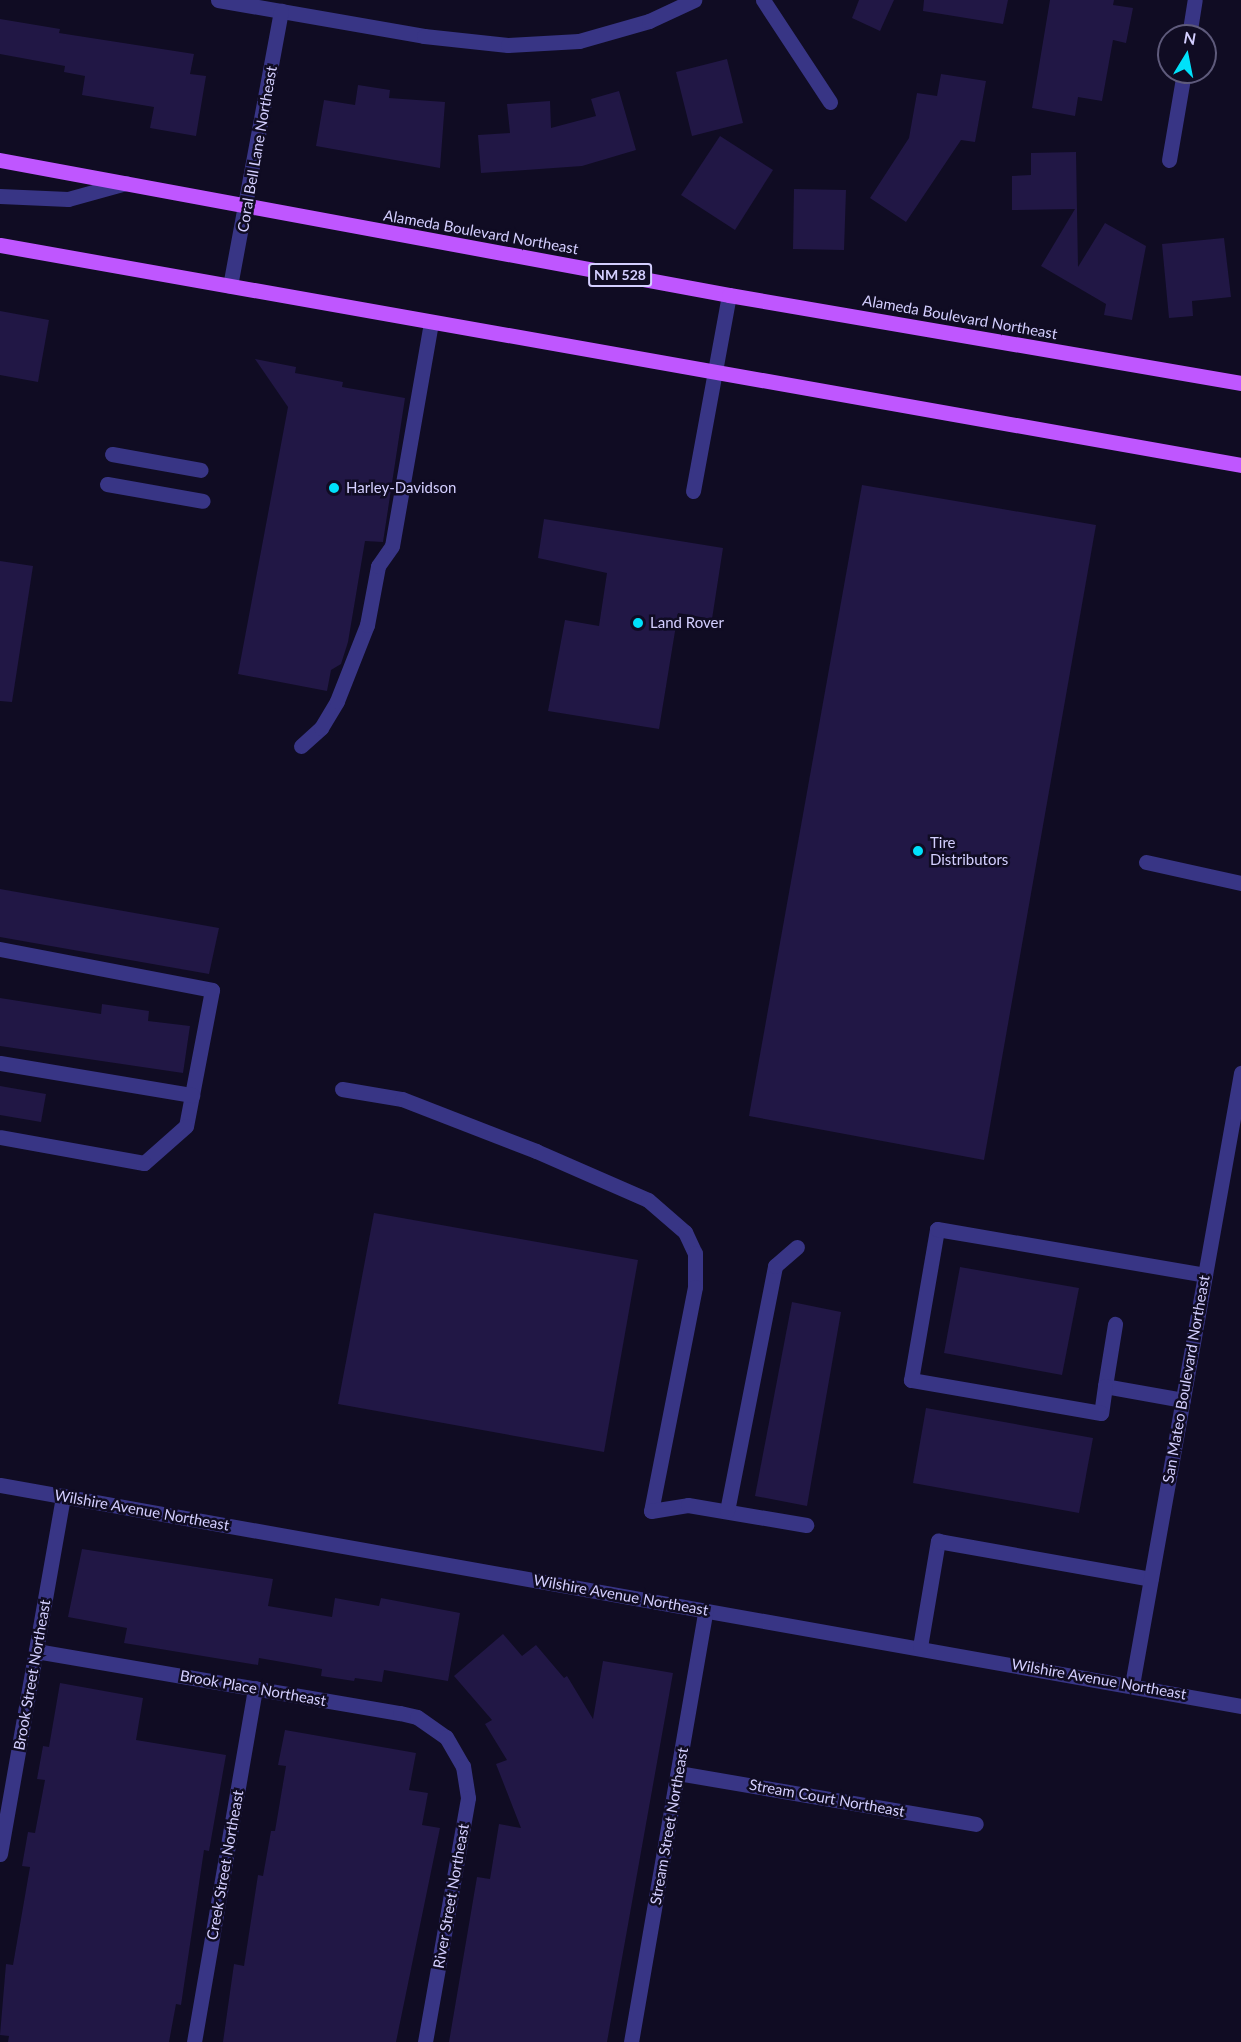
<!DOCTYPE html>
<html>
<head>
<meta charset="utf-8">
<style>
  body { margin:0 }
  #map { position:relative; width:1241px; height:2042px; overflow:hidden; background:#100c23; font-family:Lato,sans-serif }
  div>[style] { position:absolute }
  .building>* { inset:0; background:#211745 }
  .minor>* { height:15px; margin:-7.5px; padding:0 7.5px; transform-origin:7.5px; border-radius:7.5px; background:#383585 }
  .major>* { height:15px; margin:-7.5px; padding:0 7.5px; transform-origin:7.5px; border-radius:7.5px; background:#bf56ff }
  .dots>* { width:16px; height:16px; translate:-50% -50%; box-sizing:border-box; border:3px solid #100c23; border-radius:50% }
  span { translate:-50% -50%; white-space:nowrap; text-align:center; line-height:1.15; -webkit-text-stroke:5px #100c23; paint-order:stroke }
  .shield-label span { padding:2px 4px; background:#100c23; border:2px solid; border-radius:4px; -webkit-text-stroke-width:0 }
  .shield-label { font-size:14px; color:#d4cfff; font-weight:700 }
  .street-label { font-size:15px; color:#d4cfff }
  .poi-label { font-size:15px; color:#d4cfff }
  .left { translate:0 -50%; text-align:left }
  .north { position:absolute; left:1157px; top:24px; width:60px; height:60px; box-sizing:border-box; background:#100c23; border:2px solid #5e5a7b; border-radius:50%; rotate:10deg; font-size:16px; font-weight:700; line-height:24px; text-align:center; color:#d4cfff }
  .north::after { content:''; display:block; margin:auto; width:21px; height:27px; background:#00e1fa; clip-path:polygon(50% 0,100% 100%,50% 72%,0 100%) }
</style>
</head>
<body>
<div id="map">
  <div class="building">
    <div style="clip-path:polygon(859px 0,894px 0,880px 31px,852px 18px)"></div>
    <div style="clip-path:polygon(924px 0,1008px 0,1003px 24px,923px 11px)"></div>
    <div style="clip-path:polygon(1050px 0,1114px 0,1113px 5px,1133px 8px,1126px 43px,1113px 40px,1102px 101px,1078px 97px,1075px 116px,1032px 108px)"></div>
    <div style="clip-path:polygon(0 19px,60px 29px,59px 33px,194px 54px,190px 74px,206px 76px,196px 136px,150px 128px,154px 107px,82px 95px,85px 76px,64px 72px,65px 66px,0 54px)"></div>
    <div style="clip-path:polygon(727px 59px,743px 123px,692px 136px,676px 72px)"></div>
    <div style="clip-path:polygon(941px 74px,986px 81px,975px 142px,961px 140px,906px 222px,870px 198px,909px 138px,917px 93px,937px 96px)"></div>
    <div style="clip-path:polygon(358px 85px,390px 90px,389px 98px,445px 102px,440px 168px,316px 146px,324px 100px,355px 105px)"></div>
    <div style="clip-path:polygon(619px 91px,636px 150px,582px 166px,481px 173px,478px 135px,510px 133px,507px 104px,550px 101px,551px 128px,596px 116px,591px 99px)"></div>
    <div style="clip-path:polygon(720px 136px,773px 170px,735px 230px,681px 195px)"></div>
    <div style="clip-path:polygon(1076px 152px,1078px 267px,1105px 223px,1146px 246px,1132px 320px,1104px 315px,1106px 304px,1041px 266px,1075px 209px,1012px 210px,1012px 176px,1031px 175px,1031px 153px)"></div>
    <div style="clip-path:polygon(794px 189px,846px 190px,844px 250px,793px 249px)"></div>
    <div style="clip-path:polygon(1224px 238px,1231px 297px,1192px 301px,1193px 316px,1169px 318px,1162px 244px)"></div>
    <div style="clip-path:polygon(0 311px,49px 320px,38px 382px,0 375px)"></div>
    <div style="clip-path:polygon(255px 359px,296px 367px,295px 373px,343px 382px,342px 387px,405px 398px,383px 542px,365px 541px,348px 642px,341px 664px,331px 670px,327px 691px,238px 674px,288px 407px)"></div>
    <div style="clip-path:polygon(862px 485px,1096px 525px,984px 1160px,749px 1116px)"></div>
    <div style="clip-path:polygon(544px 519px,723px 548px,712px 619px,678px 613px,659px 729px,548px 711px,565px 620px,599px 626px,607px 573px,538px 558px)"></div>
    <div style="clip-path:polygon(0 561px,33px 566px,12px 702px,0 701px)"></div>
    <div style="clip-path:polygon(0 889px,219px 928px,209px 974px,0 937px)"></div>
    <div style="clip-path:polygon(0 998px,101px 1014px,102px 1004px,149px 1011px,148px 1021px,190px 1026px,183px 1073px,0 1046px)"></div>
    <div style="clip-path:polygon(0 1086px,46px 1094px,41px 1122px,0 1115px)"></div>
    <div style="clip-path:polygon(374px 1213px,638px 1260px,604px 1452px,338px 1404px)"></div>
    <div style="clip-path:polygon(960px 1267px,1079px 1288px,1062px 1375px,944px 1353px)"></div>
    <div style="clip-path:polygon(792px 1302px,841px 1312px,807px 1506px,755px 1496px)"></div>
    <div style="clip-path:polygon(926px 1408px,1093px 1438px,1079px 1513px,913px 1483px)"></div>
    <div style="clip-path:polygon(82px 1549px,273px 1579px,268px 1606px,332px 1617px,335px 1598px,379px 1606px,381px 1598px,460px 1613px,448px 1681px,384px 1670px,382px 1682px,355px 1678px,354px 1681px,321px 1676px,322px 1669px,259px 1658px,258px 1665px,124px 1643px,127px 1628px,68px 1617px)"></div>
    <div style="clip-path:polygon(503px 1634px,522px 1656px,536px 1645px,564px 1678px,567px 1676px,593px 1719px,603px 1661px,673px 1673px,607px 2042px,449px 2042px,477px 1877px,490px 1879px,499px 1824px,521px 1828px,496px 1764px,507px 1760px,485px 1724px,492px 1720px,454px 1676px)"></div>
    <div style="clip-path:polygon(60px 1683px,143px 1698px,136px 1740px,226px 1755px,209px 1851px,204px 1850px,181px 2005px,176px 2004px,169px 2042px,8px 2042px,9px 2036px,0 2035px,6px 1964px,13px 1965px,30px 1867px,22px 1866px,28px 1832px,35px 1833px,45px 1780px,37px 1779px,43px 1746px,49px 1747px)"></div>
    <div style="clip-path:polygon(285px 1730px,416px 1753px,409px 1790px,428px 1793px,422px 1825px,440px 1828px,396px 2042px,223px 2042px,234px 1964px,244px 1966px,258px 1875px,263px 1876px,271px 1831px,275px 1831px,286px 1766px,278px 1765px)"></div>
  </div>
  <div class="minor">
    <div style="left:218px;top:0;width:209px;rotate:9.9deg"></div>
    <div style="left:424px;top:36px;width:84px;rotate:6.1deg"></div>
    <div style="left:508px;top:45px;width:71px;rotate:-3.2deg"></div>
    <div style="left:579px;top:41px;width:73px;rotate:-15.9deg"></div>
    <div style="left:649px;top:21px;width:50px;rotate:-25deg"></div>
    <div style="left:763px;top:0;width:122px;rotate:56.7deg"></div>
    <div style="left:1189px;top:36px;width:36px;rotate:-81deg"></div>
    <div style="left:1169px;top:160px;width:89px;rotate:-80.3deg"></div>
    <div style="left:0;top:196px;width:68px;rotate:2.5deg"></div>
    <div style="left:68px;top:199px;width:60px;rotate:-15.4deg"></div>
    <div style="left:230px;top:286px;width:280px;rotate:-79.5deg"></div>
    <div style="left:112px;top:454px;width:90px;rotate:10.2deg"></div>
    <div style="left:107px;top:484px;width:97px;rotate:10deg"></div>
    <div style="left:693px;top:491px;width:199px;rotate:-79.6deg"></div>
    <div style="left:301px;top:746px;width:27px;rotate:-42deg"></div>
    <div style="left:321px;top:728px;width:31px;rotate:-59deg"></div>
    <div style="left:337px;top:701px;width:82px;rotate:-68.5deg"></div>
    <div style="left:367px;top:625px;width:60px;rotate:-79.4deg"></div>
    <div style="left:378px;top:566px;width:24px;rotate:-55deg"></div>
    <div style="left:392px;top:546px;width:227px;rotate:-80.1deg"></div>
    <div style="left:1146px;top:862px;width:97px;rotate:12.5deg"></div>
    <div style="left:0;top:949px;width:216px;rotate:10.9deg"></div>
    <div style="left:212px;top:990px;width:138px;rotate:100.8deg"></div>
    <div style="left:186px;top:1126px;width:56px;rotate:138.6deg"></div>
    <div style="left:144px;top:1163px;width:146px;rotate:-169.8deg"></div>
    <div style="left:0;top:1063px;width:195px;rotate:9.5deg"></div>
    <div style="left:342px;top:1089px;width:61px;rotate:9.5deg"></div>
    <div style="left:402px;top:1099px;width:144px;rotate:21.2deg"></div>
    <div style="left:536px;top:1151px;width:122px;rotate:23.6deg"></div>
    <div style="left:648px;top:1200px;width:49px;rotate:40.9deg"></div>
    <div style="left:685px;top:1232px;width:23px;rotate:65deg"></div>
    <div style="left:695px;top:1253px;width:34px;rotate:90deg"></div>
    <div style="left:695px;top:1287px;width:228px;rotate:101.1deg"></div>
    <div style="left:651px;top:1511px;width:37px;rotate:-9deg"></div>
    <div style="left:688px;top:1505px;width:120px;rotate:9.6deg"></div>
    <div style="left:1105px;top:1386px;width:63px;rotate:-80.8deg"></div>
    <div style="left:1183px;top:1400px;width:79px;rotate:-169.8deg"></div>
    <div style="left:1105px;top:1386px;width:27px;rotate:98deg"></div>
    <div style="left:1101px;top:1413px;width:193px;rotate:-170.1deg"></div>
    <div style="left:911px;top:1380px;width:153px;rotate:-80.2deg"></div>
    <div style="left:937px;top:1229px;width:272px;rotate:9.7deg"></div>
    <div style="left:0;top:1485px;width:1261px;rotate:10.1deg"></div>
    <div style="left:727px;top:1511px;width:250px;rotate:-78.9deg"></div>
    <div style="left:775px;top:1266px;width:29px;rotate:-41deg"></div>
    <div style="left:920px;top:1647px;width:108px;rotate:-80.4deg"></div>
    <div style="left:938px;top:1541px;width:216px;rotate:10.1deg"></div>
    <div style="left:36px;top:1651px;width:369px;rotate:9.7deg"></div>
    <div style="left:400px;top:1713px;width:17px;rotate:13deg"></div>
    <div style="left:417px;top:1717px;width:35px;rotate:35deg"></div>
    <div style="left:446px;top:1737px;width:34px;rotate:60deg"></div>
    <div style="left:463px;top:1766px;width:32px;rotate:81deg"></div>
    <div style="left:468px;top:1798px;width:248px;rotate:100deg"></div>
    <div style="left:1132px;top:1685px;width:622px;rotate:-79.9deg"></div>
    <div style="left:678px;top:1773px;width:302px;rotate:9.7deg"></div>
    <div style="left:0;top:1854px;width:364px;rotate:-80deg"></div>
    <div style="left:194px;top:2042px;width:359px;rotate:-80.2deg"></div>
    <div style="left:631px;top:2042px;width:438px;rotate:-80.2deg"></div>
  </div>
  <div class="major">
    <div style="left:0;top:160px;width:741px;rotate:10.49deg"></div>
    <div style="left:729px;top:295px;width:520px;rotate:9.75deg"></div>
    <div style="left:0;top:245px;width:1260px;rotate:10.05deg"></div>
  </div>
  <div class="dots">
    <div style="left:334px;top:488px;background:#00e1fa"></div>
    <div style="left:638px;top:623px;background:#00e1fa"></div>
    <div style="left:918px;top:851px;background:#00e1fa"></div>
  </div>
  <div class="shield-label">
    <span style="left:620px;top:275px">NM 528</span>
  </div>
  <div class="street-label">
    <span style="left:257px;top:149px;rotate:-80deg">Coral Bell Lane Northeast</span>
    <span style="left:481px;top:232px;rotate:10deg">Alameda Boulevard Northeast</span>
    <span style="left:960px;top:317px;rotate:10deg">Alameda Boulevard Northeast</span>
    <span style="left:1186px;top:1379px;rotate:-80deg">San Mateo Boulevard Northeast</span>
    <span style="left:142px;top:1510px;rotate:10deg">Wilshire Avenue Northeast</span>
    <span style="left:621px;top:1595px;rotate:10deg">Wilshire Avenue Northeast</span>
    <span style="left:32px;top:1675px;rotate:-80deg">Brook Street Northeast</span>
    <span style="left:1099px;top:1679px;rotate:10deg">Wilshire Avenue Northeast</span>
    <span style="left:253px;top:1688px;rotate:10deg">Brook Place Northeast</span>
    <span style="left:827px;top:1798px;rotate:10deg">Stream Court Northeast</span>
    <span style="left:669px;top:1826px;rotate:-80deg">Stream Street Northeast</span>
    <span style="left:225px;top:1865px;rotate:-80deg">Creek Street Northeast</span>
    <span style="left:451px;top:1896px;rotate:-80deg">River Street Northeast</span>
  </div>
  <div class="poi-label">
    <span class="left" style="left:346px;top:488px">Harley-Davidson</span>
    <span class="left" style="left:650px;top:623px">Land Rover</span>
    <span class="left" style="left:930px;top:851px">Tire<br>Distributors</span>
  </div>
  <div class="north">N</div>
</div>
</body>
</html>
